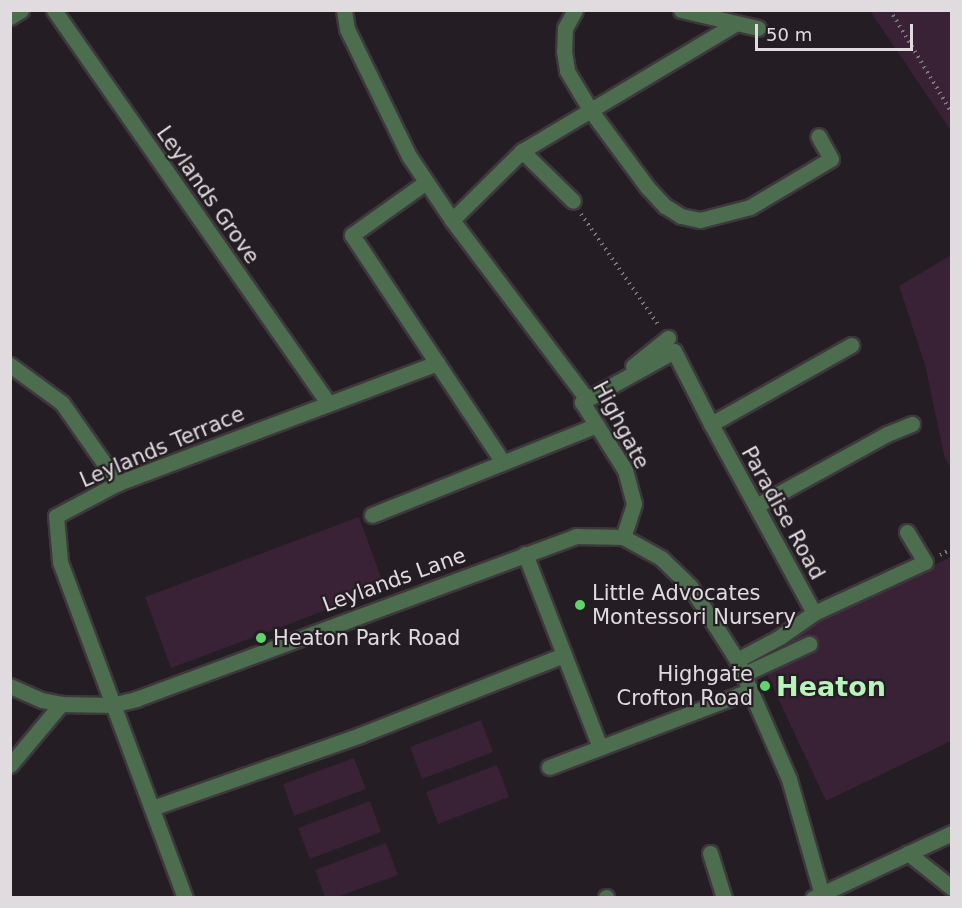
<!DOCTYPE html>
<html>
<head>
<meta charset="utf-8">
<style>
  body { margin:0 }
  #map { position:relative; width:962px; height:908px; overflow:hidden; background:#241d23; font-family:"DejaVu Sans",sans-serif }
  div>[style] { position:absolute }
  .green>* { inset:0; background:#392136 }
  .path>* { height:4px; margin-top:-2px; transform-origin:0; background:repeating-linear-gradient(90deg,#807a7f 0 1.5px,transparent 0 6px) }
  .roads { filter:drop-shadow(2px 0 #3e383d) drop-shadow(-2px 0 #3e383d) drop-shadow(0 2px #3e383d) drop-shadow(0 -2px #3e383d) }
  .minor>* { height:15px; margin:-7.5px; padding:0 7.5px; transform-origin:7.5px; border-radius:7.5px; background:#4c6d4e }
  .dots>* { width:16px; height:16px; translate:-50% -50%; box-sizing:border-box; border:3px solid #241d23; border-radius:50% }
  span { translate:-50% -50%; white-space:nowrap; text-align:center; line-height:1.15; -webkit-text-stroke:4.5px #241d23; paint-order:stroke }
  .street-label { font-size:21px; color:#e0dbdf }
  .poi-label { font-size:21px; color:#e0dbdf }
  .left { translate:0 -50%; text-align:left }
  .right { translate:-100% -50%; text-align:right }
  .district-label { font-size:27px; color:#b8f4ba; font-weight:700 }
  .frame { position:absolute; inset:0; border:12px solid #e0dbdf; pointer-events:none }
  .scale { position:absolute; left:755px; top:24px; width:158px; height:27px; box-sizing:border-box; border:3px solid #e0dbdf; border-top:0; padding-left:8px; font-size:18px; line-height:21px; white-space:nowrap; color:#e0dbdf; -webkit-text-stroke:4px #241d23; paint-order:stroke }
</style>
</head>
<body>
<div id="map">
  <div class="green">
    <div style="clip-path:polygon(870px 11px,951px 11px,951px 131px)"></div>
    <div style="clip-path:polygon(951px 255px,951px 468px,945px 459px,925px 365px,899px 286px)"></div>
    <div style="clip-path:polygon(359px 517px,385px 588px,171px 668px,145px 597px)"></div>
    <div style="clip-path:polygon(951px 557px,951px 741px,826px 801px,756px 651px)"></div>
    <div style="clip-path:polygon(481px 720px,493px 752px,422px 779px,410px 747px)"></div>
    <div style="clip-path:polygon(354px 758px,366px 789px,294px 816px,283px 784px)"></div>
    <div style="clip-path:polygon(497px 765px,509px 797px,438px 824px,426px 792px)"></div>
    <div style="clip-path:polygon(370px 801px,381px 832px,310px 859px,298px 828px)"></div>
    <div style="clip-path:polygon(386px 843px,398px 875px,337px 897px,325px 897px,315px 870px)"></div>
  </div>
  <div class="path">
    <div style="left:890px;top:10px;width:120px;rotate:59deg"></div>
    <div style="left:581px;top:214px;width:136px;rotate:55.1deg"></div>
    <div style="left:940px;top:555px;width:13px;rotate:-27deg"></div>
  </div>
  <div class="roads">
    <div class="minor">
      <div style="left:54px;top:10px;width:479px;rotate:55.1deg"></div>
      <div style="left:344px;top:10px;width:19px;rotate:81deg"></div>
      <div style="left:347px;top:29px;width:141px;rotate:64deg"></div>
      <div style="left:409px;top:156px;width:77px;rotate:56.1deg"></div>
      <div style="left:452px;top:220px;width:223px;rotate:53deg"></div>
      <div style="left:586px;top:398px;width:6px;rotate:135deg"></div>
      <div style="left:582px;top:402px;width:80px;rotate:57.7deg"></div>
      <div style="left:625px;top:470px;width:35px;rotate:75deg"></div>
      <div style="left:634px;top:504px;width:35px;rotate:108deg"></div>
      <div style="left:575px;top:10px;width:21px;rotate:119deg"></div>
      <div style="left:565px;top:28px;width:23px;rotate:92deg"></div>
      <div style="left:564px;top:51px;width:20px;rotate:81deg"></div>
      <div style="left:567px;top:71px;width:47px;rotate:59deg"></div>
      <div style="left:591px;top:111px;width:96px;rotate:53.5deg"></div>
      <div style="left:648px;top:188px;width:25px;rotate:47deg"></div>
      <div style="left:665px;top:206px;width:19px;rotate:32deg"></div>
      <div style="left:681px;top:216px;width:19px;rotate:12deg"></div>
      <div style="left:700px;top:220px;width:52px;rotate:-14.6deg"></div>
      <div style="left:750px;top:207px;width:94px;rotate:-30.7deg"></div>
      <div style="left:831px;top:159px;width:26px;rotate:-119deg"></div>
      <div style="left:681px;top:10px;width:79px;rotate:13.2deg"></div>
      <div style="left:10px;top:17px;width:13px;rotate:-32deg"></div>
      <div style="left:522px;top:151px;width:71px;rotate:44.4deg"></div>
      <div style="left:426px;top:182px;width:91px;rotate:144.4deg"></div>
      <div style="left:352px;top:235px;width:273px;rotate:56.4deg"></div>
      <div style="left:452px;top:220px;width:98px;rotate:-44.6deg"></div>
      <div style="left:522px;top:151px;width:248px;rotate:-30.8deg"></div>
      <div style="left:10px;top:365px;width:64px;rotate:36.2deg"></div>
      <div style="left:62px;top:403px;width:98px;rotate:55deg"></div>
      <div style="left:633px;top:366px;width:45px;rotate:-38.7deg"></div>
      <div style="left:582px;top:402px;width:105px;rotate:-29deg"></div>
      <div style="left:674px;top:351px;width:82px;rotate:63.1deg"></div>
      <div style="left:711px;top:424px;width:215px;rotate:61.4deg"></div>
      <div style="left:814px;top:613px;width:42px;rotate:144.8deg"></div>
      <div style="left:780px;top:637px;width:49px;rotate:151.9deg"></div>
      <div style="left:711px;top:424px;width:161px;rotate:-29.4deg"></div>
      <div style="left:756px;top:506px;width:149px;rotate:-28.8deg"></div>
      <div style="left:887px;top:434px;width:27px;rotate:-22deg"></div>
      <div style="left:372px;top:515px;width:242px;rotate:-21.8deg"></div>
      <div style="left:525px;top:554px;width:207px;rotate:68.8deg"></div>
      <div style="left:814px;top:613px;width:122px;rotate:-24.7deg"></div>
      <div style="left:925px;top:562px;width:35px;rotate:-121deg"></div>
      <div style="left:744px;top:674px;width:72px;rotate:-24.8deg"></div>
      <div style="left:10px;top:686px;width:35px;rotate:24deg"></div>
      <div style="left:42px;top:700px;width:19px;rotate:12deg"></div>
      <div style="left:61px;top:704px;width:50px;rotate:1.1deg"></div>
      <div style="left:111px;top:705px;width:26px;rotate:-13deg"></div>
      <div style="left:136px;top:699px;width:469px;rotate:-20.3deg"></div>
      <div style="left:576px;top:536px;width:47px;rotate:1.2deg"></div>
      <div style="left:623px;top:537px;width:43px;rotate:28.9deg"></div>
      <div style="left:661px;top:558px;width:40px;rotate:44deg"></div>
      <div style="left:690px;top:586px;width:88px;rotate:57.6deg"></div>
      <div style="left:737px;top:660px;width:130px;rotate:66.4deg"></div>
      <div style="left:789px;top:779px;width:124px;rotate:74.1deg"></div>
      <div style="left:10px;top:765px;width:80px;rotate:-50.1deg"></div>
      <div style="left:549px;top:767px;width:217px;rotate:-20.8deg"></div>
      <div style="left:152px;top:808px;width:220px;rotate:-19.3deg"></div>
      <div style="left:360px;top:735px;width:219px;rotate:-21.4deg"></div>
      <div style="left:710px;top:853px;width:47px;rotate:72.7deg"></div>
      <div style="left:908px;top:853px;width:56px;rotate:38.5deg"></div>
      <div style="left:606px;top:897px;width:1px;rotate:90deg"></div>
      <div style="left:185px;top:898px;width:359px;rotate:-110.4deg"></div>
      <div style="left:60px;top:561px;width:45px;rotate:-95.1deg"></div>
      <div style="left:56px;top:516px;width:70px;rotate:-28deg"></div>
      <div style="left:118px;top:483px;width:341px;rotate:-20.6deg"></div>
      <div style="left:813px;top:898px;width:153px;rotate:-25.1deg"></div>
    </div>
  </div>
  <div class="dots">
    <div style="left:580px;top:605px;background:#5fd56b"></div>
    <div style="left:261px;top:638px;background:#5fd56b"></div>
    <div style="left:765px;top:686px;background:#5fd56b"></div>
  </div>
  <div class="street-label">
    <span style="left:208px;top:195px;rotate:55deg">Leylands Grove</span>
    <span style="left:621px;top:425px;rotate:62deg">Highgate</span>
    <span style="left:162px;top:447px;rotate:-23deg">Leylands Terrace</span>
    <span style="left:783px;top:513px;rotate:61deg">Paradise Road</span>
    <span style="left:394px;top:580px;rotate:-20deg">Leylands Lane</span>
  </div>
  <div class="poi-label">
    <span class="left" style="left:592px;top:605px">Little Advocates<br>Montessori Nursery</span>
    <span class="left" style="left:273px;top:638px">Heaton Park Road</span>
    <span class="right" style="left:753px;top:686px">Highgate<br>Crofton Road</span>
  </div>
  <div class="district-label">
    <span style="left:831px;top:687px">Heaton</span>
  </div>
  <div class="frame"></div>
  <div class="scale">50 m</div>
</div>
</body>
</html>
